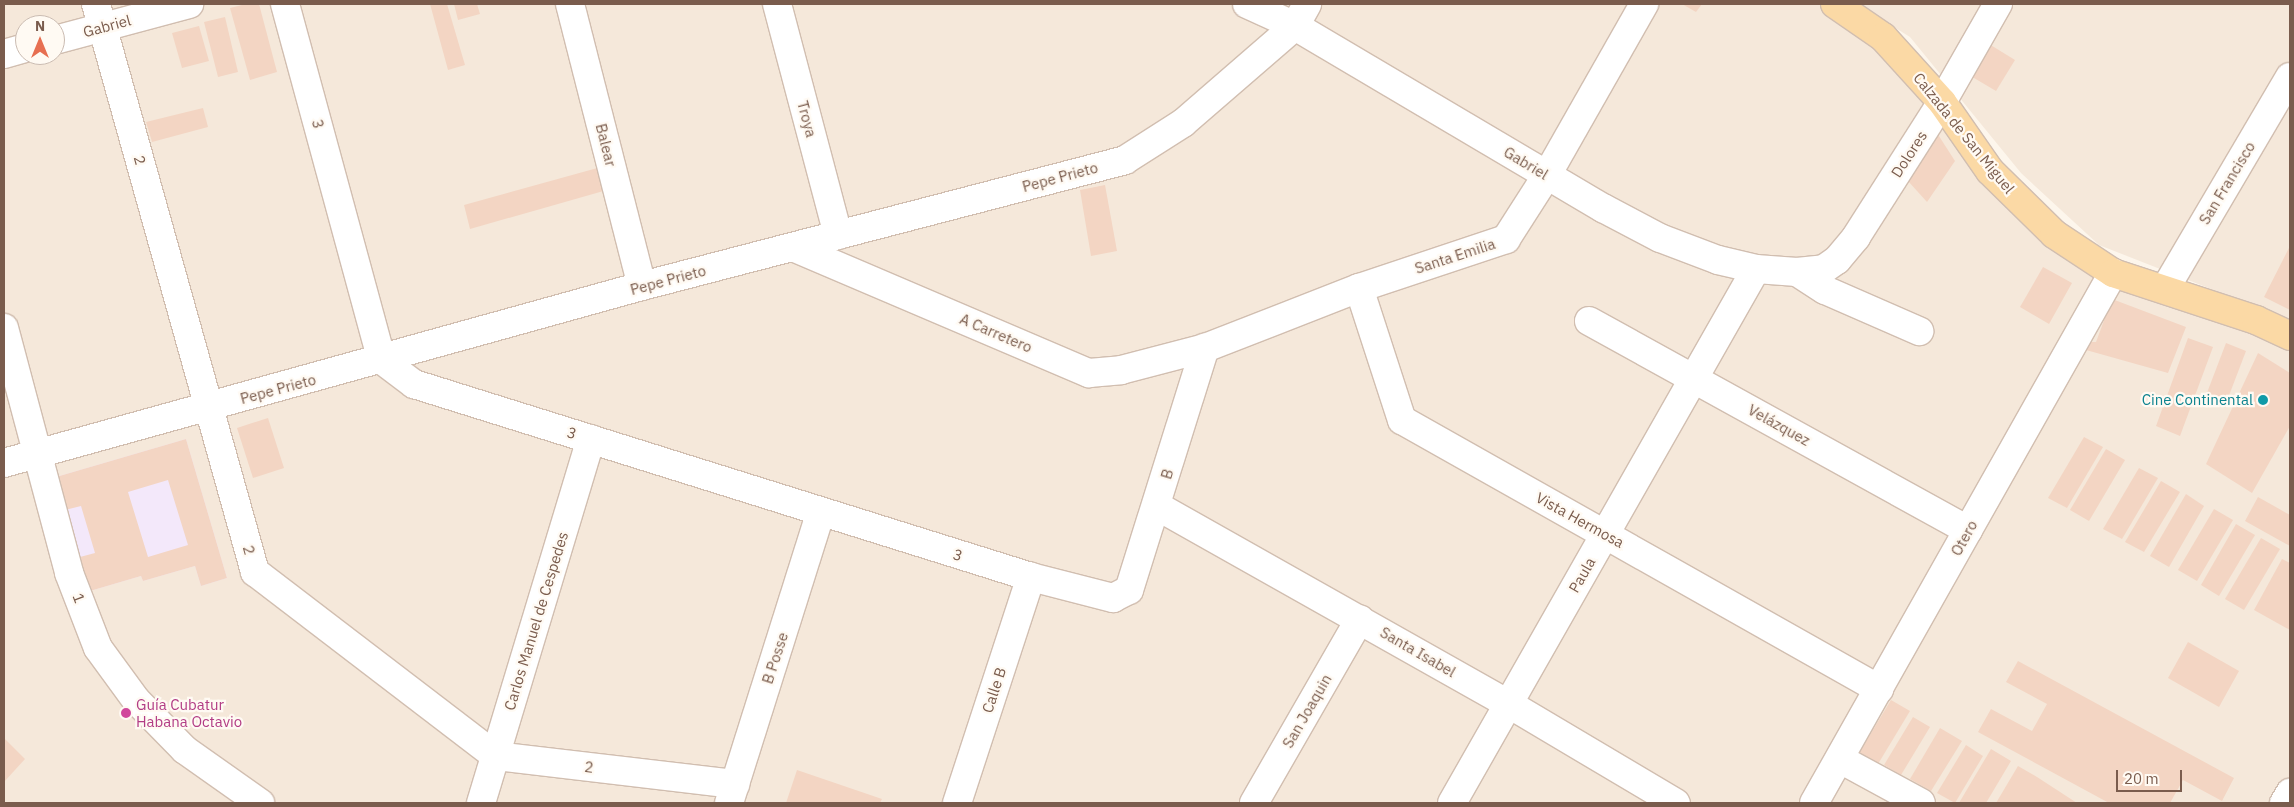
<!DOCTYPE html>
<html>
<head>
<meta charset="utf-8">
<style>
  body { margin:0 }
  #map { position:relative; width:2294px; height:807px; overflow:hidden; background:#fdf6ec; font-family:"IBM Plex Sans",sans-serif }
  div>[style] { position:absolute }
  .residential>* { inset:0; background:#f5e8da }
  .education>* { inset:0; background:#f3e8fa }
  .building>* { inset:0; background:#f3d5c3 }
  .roads { filter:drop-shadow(1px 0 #d1beb0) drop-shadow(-1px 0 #d1beb0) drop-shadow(0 1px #d1beb0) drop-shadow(0 -1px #d1beb0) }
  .minor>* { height:28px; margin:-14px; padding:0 14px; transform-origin:14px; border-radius:14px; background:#fff }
  .major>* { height:28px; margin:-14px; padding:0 14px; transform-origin:14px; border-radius:14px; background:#fbd9a5 }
  .dots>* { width:14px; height:14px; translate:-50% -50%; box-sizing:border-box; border:2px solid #fffaf3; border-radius:50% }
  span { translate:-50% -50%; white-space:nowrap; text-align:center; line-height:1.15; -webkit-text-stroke:4.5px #fffaf3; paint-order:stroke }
  .street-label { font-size:15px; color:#7a5c4d }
  .culture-label { font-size:15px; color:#0d838f }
  .right { translate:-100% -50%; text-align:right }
  .hotel-label { font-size:15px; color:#b23c85 }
  .left { translate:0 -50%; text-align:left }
  .frame { position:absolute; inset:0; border:5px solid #7a5c4d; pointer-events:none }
  .north { position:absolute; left:15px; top:15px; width:50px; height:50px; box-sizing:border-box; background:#fffaf3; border:1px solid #cabbb1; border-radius:50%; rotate:0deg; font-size:14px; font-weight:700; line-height:20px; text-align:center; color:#7a5c4d }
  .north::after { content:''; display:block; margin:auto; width:18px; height:22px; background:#e76f51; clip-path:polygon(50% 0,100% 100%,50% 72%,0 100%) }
  .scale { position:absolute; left:2116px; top:770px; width:66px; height:22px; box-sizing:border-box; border:2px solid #7a5c4d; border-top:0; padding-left:6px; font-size:15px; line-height:18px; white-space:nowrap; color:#7a5c4d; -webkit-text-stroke:4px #fffaf3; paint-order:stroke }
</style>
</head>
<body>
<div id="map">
  <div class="residential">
    <div style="clip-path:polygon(evenodd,4px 4px,1835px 4px,2054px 234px,2290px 336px,2290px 803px,4px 803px,4px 4px,25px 25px,55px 25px,55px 55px,25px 55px,25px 25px)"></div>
    <div style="clip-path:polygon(1857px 4px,2290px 4px,2290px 329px,2239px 300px,2099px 245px,2021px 173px,1910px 37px)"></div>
  </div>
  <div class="education">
    <div style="clip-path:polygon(186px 439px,227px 578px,201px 586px,195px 566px,143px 581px,141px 576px,90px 591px,56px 477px)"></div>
  </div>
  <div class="building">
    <div style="clip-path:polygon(246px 4px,259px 4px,277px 72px,250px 80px,230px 8px)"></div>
    <div style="clip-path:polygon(430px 4px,447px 4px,465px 65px,448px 70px)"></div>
    <div style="clip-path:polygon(454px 4px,477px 4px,480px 14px,458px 20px)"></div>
    <div style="clip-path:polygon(1682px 4px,1702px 4px,1696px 12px)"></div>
    <div style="clip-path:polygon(225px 17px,238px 72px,218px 77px,204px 22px)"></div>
    <div style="clip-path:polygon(199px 26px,209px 61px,182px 68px,172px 33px)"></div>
    <div style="clip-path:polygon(1989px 44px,2015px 60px,1996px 91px,1969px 75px)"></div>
    <div style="clip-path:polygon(203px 108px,208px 127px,152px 142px,146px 122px)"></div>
    <div style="clip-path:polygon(1937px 133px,1955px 161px,1927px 202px,1908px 181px)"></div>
    <div style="clip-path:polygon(601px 167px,607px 190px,470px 229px,464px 205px)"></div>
    <div style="clip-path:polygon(1105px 185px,1117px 251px,1091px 256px,1080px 190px)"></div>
    <div style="clip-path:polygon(2290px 246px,2290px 310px,2264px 297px)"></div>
    <div style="clip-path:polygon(2043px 267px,2072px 283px,2049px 324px,2020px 307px)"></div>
    <div style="clip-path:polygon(2112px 299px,2186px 327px,2168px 373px,2086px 350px,2089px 342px,2096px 342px)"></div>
    <div style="clip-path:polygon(2188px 338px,2213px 347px,2180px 436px,2156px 426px)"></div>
    <div style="clip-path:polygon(2226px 343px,2246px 351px,2225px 406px,2205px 398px)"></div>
    <div style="clip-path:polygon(2258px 353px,2290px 373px,2290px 426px,2252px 493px,2206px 464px)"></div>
    <div style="clip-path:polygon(268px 418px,284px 468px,253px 478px,237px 428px)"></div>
    <div style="clip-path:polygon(2084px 437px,2103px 447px,2067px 508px,2048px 498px)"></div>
    <div style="clip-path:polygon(evenodd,186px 439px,227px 578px,201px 586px,195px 566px,143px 581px,141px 576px,90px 591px,80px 557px,95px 553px,81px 506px,65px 510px,56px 477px,186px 439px,168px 480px,188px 545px,148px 557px,128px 492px,168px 480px)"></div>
    <div style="clip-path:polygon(2106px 449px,2125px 460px,2089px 521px,2070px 510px)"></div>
    <div style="clip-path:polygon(2139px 468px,2158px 478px,2122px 539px,2103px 529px)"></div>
    <div style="clip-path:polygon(2161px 481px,2180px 492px,2144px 552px,2125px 542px)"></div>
    <div style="clip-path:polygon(2186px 494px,2204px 506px,2169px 567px,2150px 556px)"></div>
    <div style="clip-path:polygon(2258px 497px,2290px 515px,2290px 546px,2245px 521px)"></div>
    <div style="clip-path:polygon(2214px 509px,2233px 520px,2197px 581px,2178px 570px)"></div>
    <div style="clip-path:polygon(2236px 524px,2255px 535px,2219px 596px,2201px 585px)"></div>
    <div style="clip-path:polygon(2261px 538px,2280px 549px,2244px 610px,2225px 599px)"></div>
    <div style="clip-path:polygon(2282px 559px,2290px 563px,2290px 630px,2254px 610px)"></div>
    <div style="clip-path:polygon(2188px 642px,2239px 671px,2219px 707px,2168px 678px)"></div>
    <div style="clip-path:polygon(2018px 661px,2234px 778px,2222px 801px,2183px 780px,2170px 803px,2109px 803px,1978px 732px,1991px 709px,2032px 731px,2047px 704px,2006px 682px)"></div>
    <div style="clip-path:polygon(1891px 700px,1910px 711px,1878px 764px,1859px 753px)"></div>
    <div style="clip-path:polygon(1913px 717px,1930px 727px,1901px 775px,1884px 765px)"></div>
    <div style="clip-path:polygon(1940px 728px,1962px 741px,1931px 791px,1910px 779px)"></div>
    <div style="clip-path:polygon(4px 738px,25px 759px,4px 782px)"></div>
    <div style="clip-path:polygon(1966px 745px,1983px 756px,1955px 803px,1937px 793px)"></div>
    <div style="clip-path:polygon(1991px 749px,2011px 761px,1986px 803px,1959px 803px)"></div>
    <div style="clip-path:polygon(2018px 766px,2037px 777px,2077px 803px,1996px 803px)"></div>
    <div style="clip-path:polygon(797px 770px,882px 799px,880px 803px,786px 803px)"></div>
  </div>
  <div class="roads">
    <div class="minor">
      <div style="left:96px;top:4px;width:590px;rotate:74.36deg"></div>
      <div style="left:255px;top:572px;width:303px;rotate:37.4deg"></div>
      <div style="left:496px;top:756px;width:241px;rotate:6.7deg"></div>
      <div style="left:285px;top:4px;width:369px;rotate:74.8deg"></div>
      <div style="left:382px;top:360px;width:40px;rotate:37deg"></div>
      <div style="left:414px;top:384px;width:646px;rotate:17.37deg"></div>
      <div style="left:1031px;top:577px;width:85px;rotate:14.4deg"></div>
      <div style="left:1113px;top:598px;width:18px;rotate:-27deg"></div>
      <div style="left:1129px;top:590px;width:254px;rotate:-72.6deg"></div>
      <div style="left:570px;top:4px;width:291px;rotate:75.7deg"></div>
      <div style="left:777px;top:4px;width:239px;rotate:75.2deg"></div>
      <div style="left:1247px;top:4px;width:53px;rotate:24.6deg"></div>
      <div style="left:1295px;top:26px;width:358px;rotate:30.6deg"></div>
      <div style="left:1603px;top:208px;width:64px;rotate:27.8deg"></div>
      <div style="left:1660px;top:238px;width:62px;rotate:20.8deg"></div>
      <div style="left:1718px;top:260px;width:39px;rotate:13deg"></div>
      <div style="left:1756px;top:269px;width:41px;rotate:4.2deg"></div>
      <div style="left:1797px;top:272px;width:27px;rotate:-6deg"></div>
      <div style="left:1824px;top:269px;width:16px;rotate:-35deg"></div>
      <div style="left:1837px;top:260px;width:30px;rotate:-50deg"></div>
      <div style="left:1856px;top:237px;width:160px;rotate:-57.5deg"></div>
      <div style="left:1942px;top:102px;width:113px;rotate:-60.3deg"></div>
      <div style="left:55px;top:40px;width:139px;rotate:-15deg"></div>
      <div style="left:4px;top:54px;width:22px;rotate:-16deg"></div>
      <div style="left:793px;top:247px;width:322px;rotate:23.1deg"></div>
      <div style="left:1089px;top:373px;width:32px;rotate:-5deg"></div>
      <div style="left:1121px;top:370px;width:87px;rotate:-14.7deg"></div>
      <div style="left:1205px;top:348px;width:165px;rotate:-21.3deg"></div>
      <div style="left:1359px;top:288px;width:155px;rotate:-18.4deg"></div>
      <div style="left:1506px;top:239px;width:76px;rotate:-57.4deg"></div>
      <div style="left:1547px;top:175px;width:197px;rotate:-60.4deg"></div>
      <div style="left:1797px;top:272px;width:33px;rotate:33deg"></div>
      <div style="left:1825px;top:290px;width:103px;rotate:23.6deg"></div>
      <div style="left:1359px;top:288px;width:139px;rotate:72deg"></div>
      <div style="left:1402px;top:420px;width:548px;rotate:29.42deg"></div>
      <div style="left:2165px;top:289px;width:246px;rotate:-59.5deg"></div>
      <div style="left:1589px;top:321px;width:433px;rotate:28.9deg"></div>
      <div style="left:4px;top:328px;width:253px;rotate:75.1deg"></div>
      <div style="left:69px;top:573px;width:80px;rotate:68.9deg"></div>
      <div style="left:98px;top:648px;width:64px;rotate:53.8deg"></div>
      <div style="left:136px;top:700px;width:70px;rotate:45.6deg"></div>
      <div style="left:185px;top:750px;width:92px;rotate:35.2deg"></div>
      <div style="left:4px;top:463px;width:662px;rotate:-15.51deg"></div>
      <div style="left:642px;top:286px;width:499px;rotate:-14.6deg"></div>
      <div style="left:1125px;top:160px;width:69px;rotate:-32.5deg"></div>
      <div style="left:1183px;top:123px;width:148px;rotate:-40.9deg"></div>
      <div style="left:1295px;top:26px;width:25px;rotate:-61deg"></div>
      <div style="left:1157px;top:506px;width:404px;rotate:29.4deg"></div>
      <div style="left:1509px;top:704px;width:194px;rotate:30.7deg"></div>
      <div style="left:1840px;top:759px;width:92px;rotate:28.5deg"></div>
      <div style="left:481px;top:803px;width:380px;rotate:-73.2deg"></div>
      <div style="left:729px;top:803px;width:305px;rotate:-72.5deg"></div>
      <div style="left:957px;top:803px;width:238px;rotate:-71.9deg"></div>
      <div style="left:1254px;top:803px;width:212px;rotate:-60.1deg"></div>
      <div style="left:1452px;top:803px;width:614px;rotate:-60.35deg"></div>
      <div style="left:1814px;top:803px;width:609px;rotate:-60.57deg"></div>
      <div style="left:2284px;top:803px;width:12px;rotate:-59deg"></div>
    </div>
    <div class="major">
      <div style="left:1835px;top:4px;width:58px;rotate:34.5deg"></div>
      <div style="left:1883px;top:37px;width:88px;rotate:47.8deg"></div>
      <div style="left:1942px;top:102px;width:84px;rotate:55.2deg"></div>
      <div style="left:1990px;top:171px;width:90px;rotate:44.5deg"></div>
      <div style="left:2054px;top:234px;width:71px;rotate:33.5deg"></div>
      <div style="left:2113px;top:273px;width:151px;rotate:18.2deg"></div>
      <div style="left:2256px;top:320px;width:38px;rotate:25deg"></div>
    </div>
  </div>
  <div class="dots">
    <div style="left:2263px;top:400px;background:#0f9aa8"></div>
    <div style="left:126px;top:713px;background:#d1479c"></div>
  </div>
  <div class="street-label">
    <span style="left:107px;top:26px;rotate:-15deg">Gabriel</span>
    <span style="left:807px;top:119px;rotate:75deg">Troya</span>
    <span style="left:318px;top:124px;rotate:75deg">3</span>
    <span style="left:1964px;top:133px;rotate:51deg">Calzada de San Miguel</span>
    <span style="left:606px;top:145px;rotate:76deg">Balear</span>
    <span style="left:1909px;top:154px;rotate:-57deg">Dolores</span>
    <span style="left:140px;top:160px;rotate:74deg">2</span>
    <span style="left:1526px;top:163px;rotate:31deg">Gabriel</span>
    <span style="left:1060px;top:177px;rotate:-15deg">Pepe Prieto</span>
    <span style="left:2227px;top:183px;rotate:-59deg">San Francisco</span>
    <span style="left:1455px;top:256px;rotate:-18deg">Santa Emilia</span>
    <span style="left:668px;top:280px;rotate:-15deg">Pepe Prieto</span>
    <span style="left:996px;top:333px;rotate:23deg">A Carretero</span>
    <span style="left:278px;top:389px;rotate:-15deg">Pepe Prieto</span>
    <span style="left:1779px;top:425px;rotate:29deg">Velázquez</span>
    <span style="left:572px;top:433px;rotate:17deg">3</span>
    <span style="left:1167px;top:474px;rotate:-73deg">B</span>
    <span style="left:1580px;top:520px;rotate:29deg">Vista Hermosa</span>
    <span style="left:1964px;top:538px;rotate:-61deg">Otero</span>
    <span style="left:249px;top:550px;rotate:74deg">2</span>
    <span style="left:958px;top:555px;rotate:17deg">3</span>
    <span style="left:1582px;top:575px;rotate:-60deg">Paula</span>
    <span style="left:79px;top:598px;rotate:69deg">1</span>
    <span style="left:536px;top:621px;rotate:-73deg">Carlos Manuel de Cespedes</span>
    <span style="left:1418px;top:652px;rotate:30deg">Santa Isabel</span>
    <span style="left:775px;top:658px;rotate:-72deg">B Posse</span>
    <span style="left:994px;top:690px;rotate:-72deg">Calle B</span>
    <span style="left:1307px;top:711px;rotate:-60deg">San Joaquin</span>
    <span style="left:589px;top:767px;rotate:7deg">2</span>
  </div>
  <div class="culture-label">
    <span class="right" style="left:2253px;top:400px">Cine Continental</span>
  </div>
  <div class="hotel-label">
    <span class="left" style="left:136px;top:713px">Guía Cubatur<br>Habana Octavio</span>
  </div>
  <div class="frame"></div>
  <div class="north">N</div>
  <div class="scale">20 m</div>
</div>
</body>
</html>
